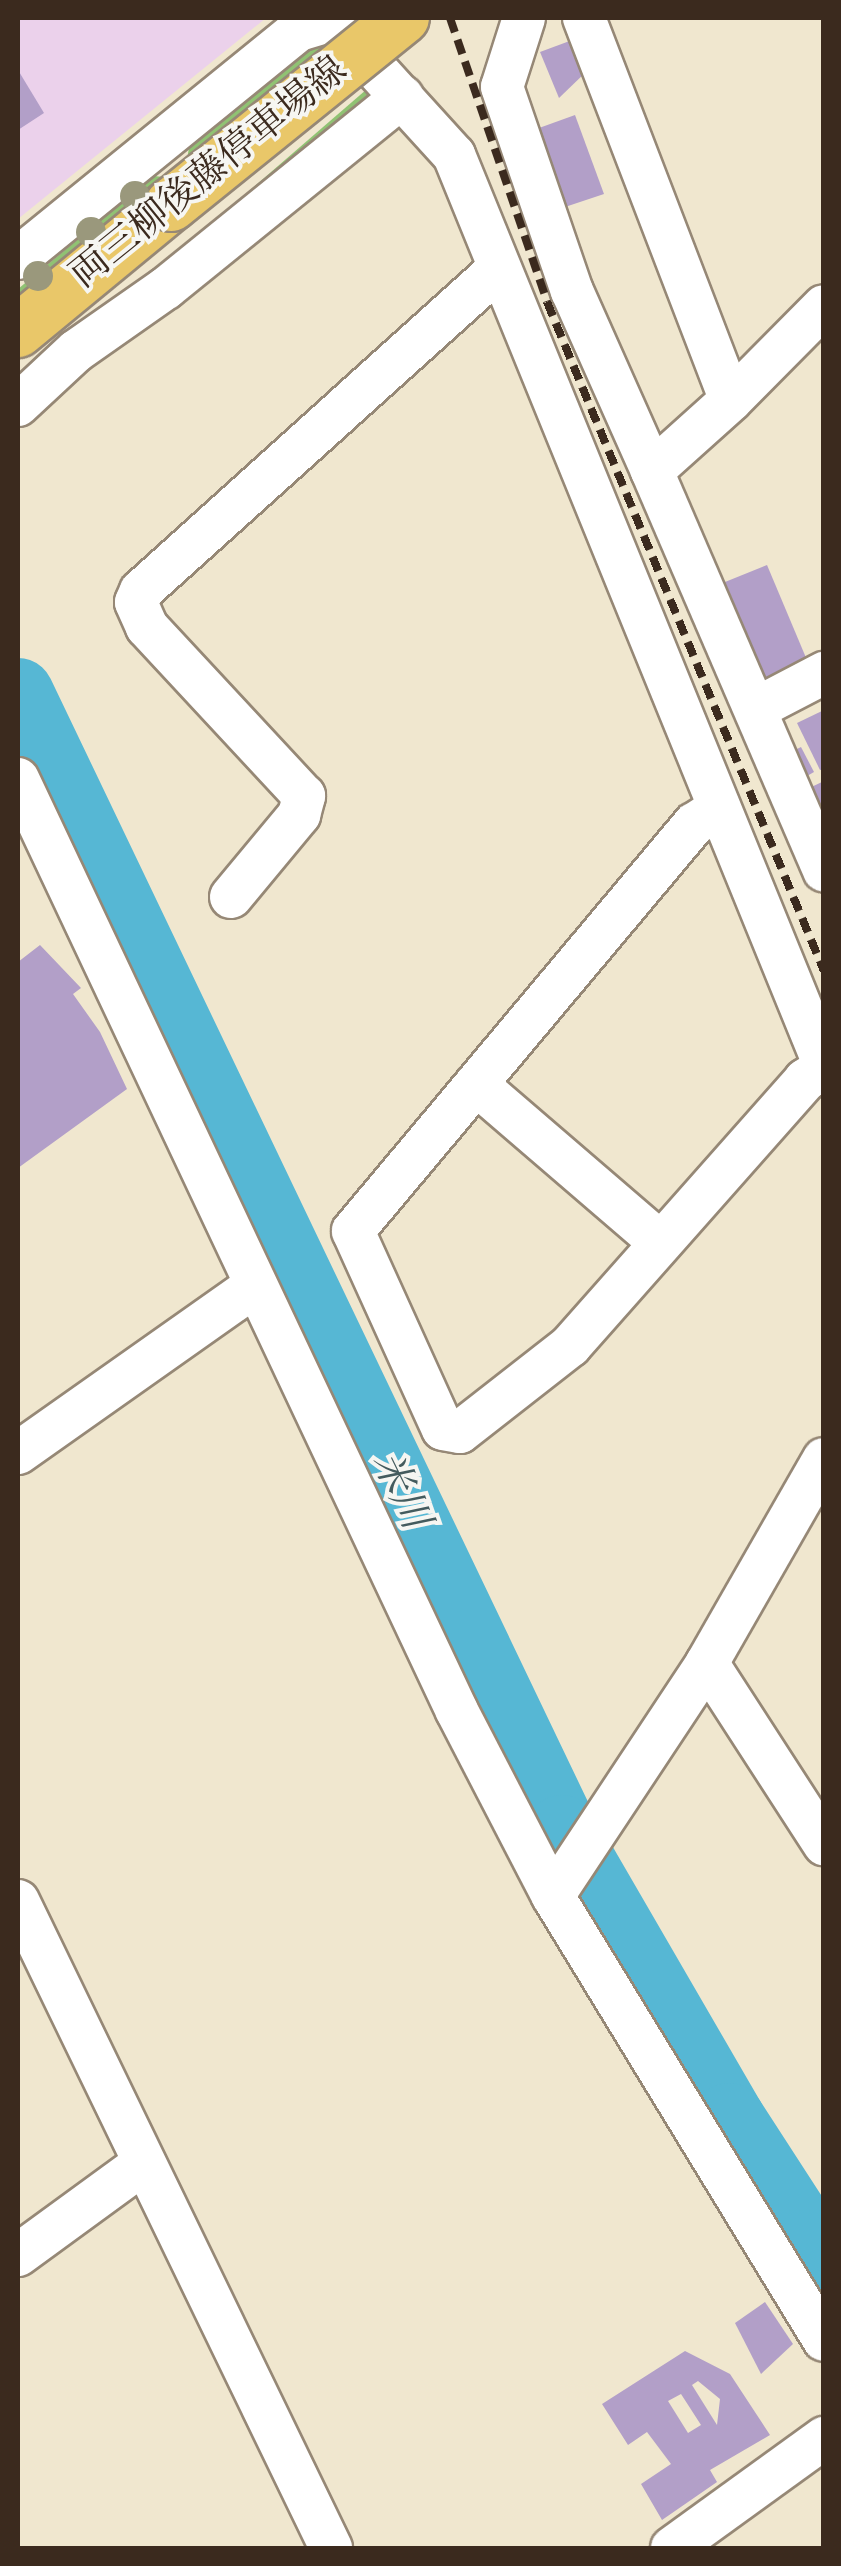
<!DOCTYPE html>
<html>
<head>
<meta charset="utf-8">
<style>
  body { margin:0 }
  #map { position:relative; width:841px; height:2566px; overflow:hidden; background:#f0e7cf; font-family:"Old Standard TT","Noto Serif JP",serif }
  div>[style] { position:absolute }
  .built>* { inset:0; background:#ebd1eb }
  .green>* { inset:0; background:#90c273 }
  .river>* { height:72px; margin:-36px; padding:0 36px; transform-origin:36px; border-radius:36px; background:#56b7d4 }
  .building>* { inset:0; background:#b29fc8 }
  .roads { filter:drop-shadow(2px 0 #968876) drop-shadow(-2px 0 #968876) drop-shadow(0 2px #968876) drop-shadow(0 -2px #968876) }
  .minor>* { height:42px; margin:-21px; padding:0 21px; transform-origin:21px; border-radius:21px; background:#fff }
  .major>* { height:52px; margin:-26px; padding:0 26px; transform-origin:26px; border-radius:26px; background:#e9c769 }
  .rail>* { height:8px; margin-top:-4px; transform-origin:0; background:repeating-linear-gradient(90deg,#3b2a1e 0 15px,transparent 0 23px) }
  .bridges { filter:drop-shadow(2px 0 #968876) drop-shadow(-2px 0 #968876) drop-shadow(0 2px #968876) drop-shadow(0 -2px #968876) }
  .major-bridge>* { height:52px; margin:-26px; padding:0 26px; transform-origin:26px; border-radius:26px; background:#e9c769 }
  .trees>* { width:30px; height:30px; margin:-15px; border-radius:50%; background:#9a987c }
  span { translate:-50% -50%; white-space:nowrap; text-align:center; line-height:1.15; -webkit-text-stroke:8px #f6f6f2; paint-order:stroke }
  .street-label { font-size:38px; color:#3b2a1e }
  .water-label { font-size:40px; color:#445b5e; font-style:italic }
  .frame { position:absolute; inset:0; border:20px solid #3b2a1e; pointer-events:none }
</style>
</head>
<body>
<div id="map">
  <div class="built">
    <div style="clip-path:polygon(18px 18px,266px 18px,18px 219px)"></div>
  </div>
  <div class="green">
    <div style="clip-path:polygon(330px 47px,187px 159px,189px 148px,313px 48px)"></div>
    <div style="clip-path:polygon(367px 89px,370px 101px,233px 216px,227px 210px)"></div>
    <div style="clip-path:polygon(154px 176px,164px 177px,18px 295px,18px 289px)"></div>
  </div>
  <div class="river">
    <div style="left:18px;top:694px;width:1260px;rotate:64.43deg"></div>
    <div style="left:562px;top:1831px;width:333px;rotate:59.9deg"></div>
    <div style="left:729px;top:2119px;width:175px;rotate:57.1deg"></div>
  </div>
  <div class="building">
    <div style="clip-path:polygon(575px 39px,587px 71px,559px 98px,540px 52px)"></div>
    <div style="clip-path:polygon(18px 70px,44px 113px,18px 130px)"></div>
    <div style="clip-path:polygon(575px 115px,604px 194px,556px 210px,528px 132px)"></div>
    <div style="clip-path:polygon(767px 565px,812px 672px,770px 689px,725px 582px)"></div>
    <div style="clip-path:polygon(824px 710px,824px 769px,820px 770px,797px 723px)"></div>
    <div style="clip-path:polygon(801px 747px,814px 772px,795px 783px,781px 757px)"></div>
    <div style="clip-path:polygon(824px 781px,824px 815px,814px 819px,801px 792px)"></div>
    <div style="clip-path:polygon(40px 945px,81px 988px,73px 994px,100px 1032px,127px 1089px,18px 1168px,18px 962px)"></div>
    <div style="clip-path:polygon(765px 2302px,793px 2344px,761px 2374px,735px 2323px)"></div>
    <div style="clip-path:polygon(evenodd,685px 2351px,730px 2374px,770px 2435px,710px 2470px,717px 2482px,662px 2520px,641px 2484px,671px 2464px,647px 2432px,628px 2445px,602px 2404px,685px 2351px,698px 2381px,720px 2399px,717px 2425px,692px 2385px,698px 2381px,685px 2351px,681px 2394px,701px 2425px,688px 2433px,668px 2401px,681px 2394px)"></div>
  </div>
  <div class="roads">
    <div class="minor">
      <div style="left:524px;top:18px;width:72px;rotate:107.7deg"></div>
      <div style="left:502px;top:87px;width:216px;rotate:71.1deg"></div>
      <div style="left:572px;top:291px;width:197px;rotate:66deg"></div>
      <div style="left:584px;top:18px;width:409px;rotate:69deg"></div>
      <div style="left:731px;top:400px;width:106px;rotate:138.1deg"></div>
      <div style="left:652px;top:471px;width:435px;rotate:66.7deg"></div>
      <div style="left:18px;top:258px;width:362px;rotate:-39.1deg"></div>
      <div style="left:299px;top:30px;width:34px;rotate:-17deg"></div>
      <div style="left:331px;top:20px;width:183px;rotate:47.7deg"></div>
      <div style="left:454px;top:155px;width:981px;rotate:67.85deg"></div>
      <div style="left:731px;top:400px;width:132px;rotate:-45.3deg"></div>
      <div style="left:18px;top:405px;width:79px;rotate:-43deg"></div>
      <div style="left:76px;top:351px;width:110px;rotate:-35deg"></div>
      <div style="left:166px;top:288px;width:304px;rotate:-39deg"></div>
      <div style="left:757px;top:708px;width:76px;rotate:-27.6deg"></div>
      <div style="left:18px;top:779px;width:1030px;rotate:64.78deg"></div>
      <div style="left:457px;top:1711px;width:208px;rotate:62.6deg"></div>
      <div style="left:553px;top:1896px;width:520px;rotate:58.6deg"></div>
      <div style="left:719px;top:808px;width:30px;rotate:147deg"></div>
      <div style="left:694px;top:824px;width:531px;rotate:129.96deg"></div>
      <div style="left:353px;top:1231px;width:217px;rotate:65.6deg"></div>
      <div style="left:443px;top:1429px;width:17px;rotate:10deg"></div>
      <div style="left:460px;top:1432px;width:140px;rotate:-38deg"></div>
      <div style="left:570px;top:1346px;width:355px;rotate:-48.5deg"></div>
      <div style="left:805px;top:1080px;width:22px;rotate:-32deg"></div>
      <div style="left:231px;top:897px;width:107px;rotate:-50.3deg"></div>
      <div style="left:299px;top:815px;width:20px;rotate:-75deg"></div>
      <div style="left:304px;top:796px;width:231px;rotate:-132.9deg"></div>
      <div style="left:147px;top:627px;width:27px;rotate:-114deg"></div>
      <div style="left:136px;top:602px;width:12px;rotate:-66deg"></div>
      <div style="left:141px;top:591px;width:482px;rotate:-42deg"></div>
      <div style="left:476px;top:1084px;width:243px;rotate:40.7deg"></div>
      <div style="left:18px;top:1453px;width:291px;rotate:-35.2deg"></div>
      <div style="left:707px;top:1663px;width:216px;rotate:57.1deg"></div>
      <div style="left:553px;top:1896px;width:279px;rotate:-56.5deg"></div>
      <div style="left:707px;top:1663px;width:235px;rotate:-60.2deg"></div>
      <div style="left:18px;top:1901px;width:719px;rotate:64.18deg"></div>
      <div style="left:18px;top:2255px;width:156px;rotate:-36.1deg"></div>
      <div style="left:672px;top:2548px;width:188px;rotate:-35.9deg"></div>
    </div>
    <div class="major">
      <div style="left:18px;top:331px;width:198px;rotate:-39.5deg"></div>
    </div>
  </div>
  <div class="rail">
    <div style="left:450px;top:18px;width:300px;rotate:71.1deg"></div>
    <div style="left:547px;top:302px;width:724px;rotate:67.51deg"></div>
  </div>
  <div class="bridges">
    <div class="major-bridge">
      <div style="left:171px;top:205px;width:298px;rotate:-38.9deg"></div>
    </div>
  </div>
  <div class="trees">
    <div style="left:135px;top:196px"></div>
    <div style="left:91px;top:232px"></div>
    <div style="left:38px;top:276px"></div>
  </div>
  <div class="street-label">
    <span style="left:210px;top:174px;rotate:-39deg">両三柳後藤停車場線</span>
  </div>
  <div class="water-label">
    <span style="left:399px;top:1491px;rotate:64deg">米川</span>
  </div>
  <div class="frame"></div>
</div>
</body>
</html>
